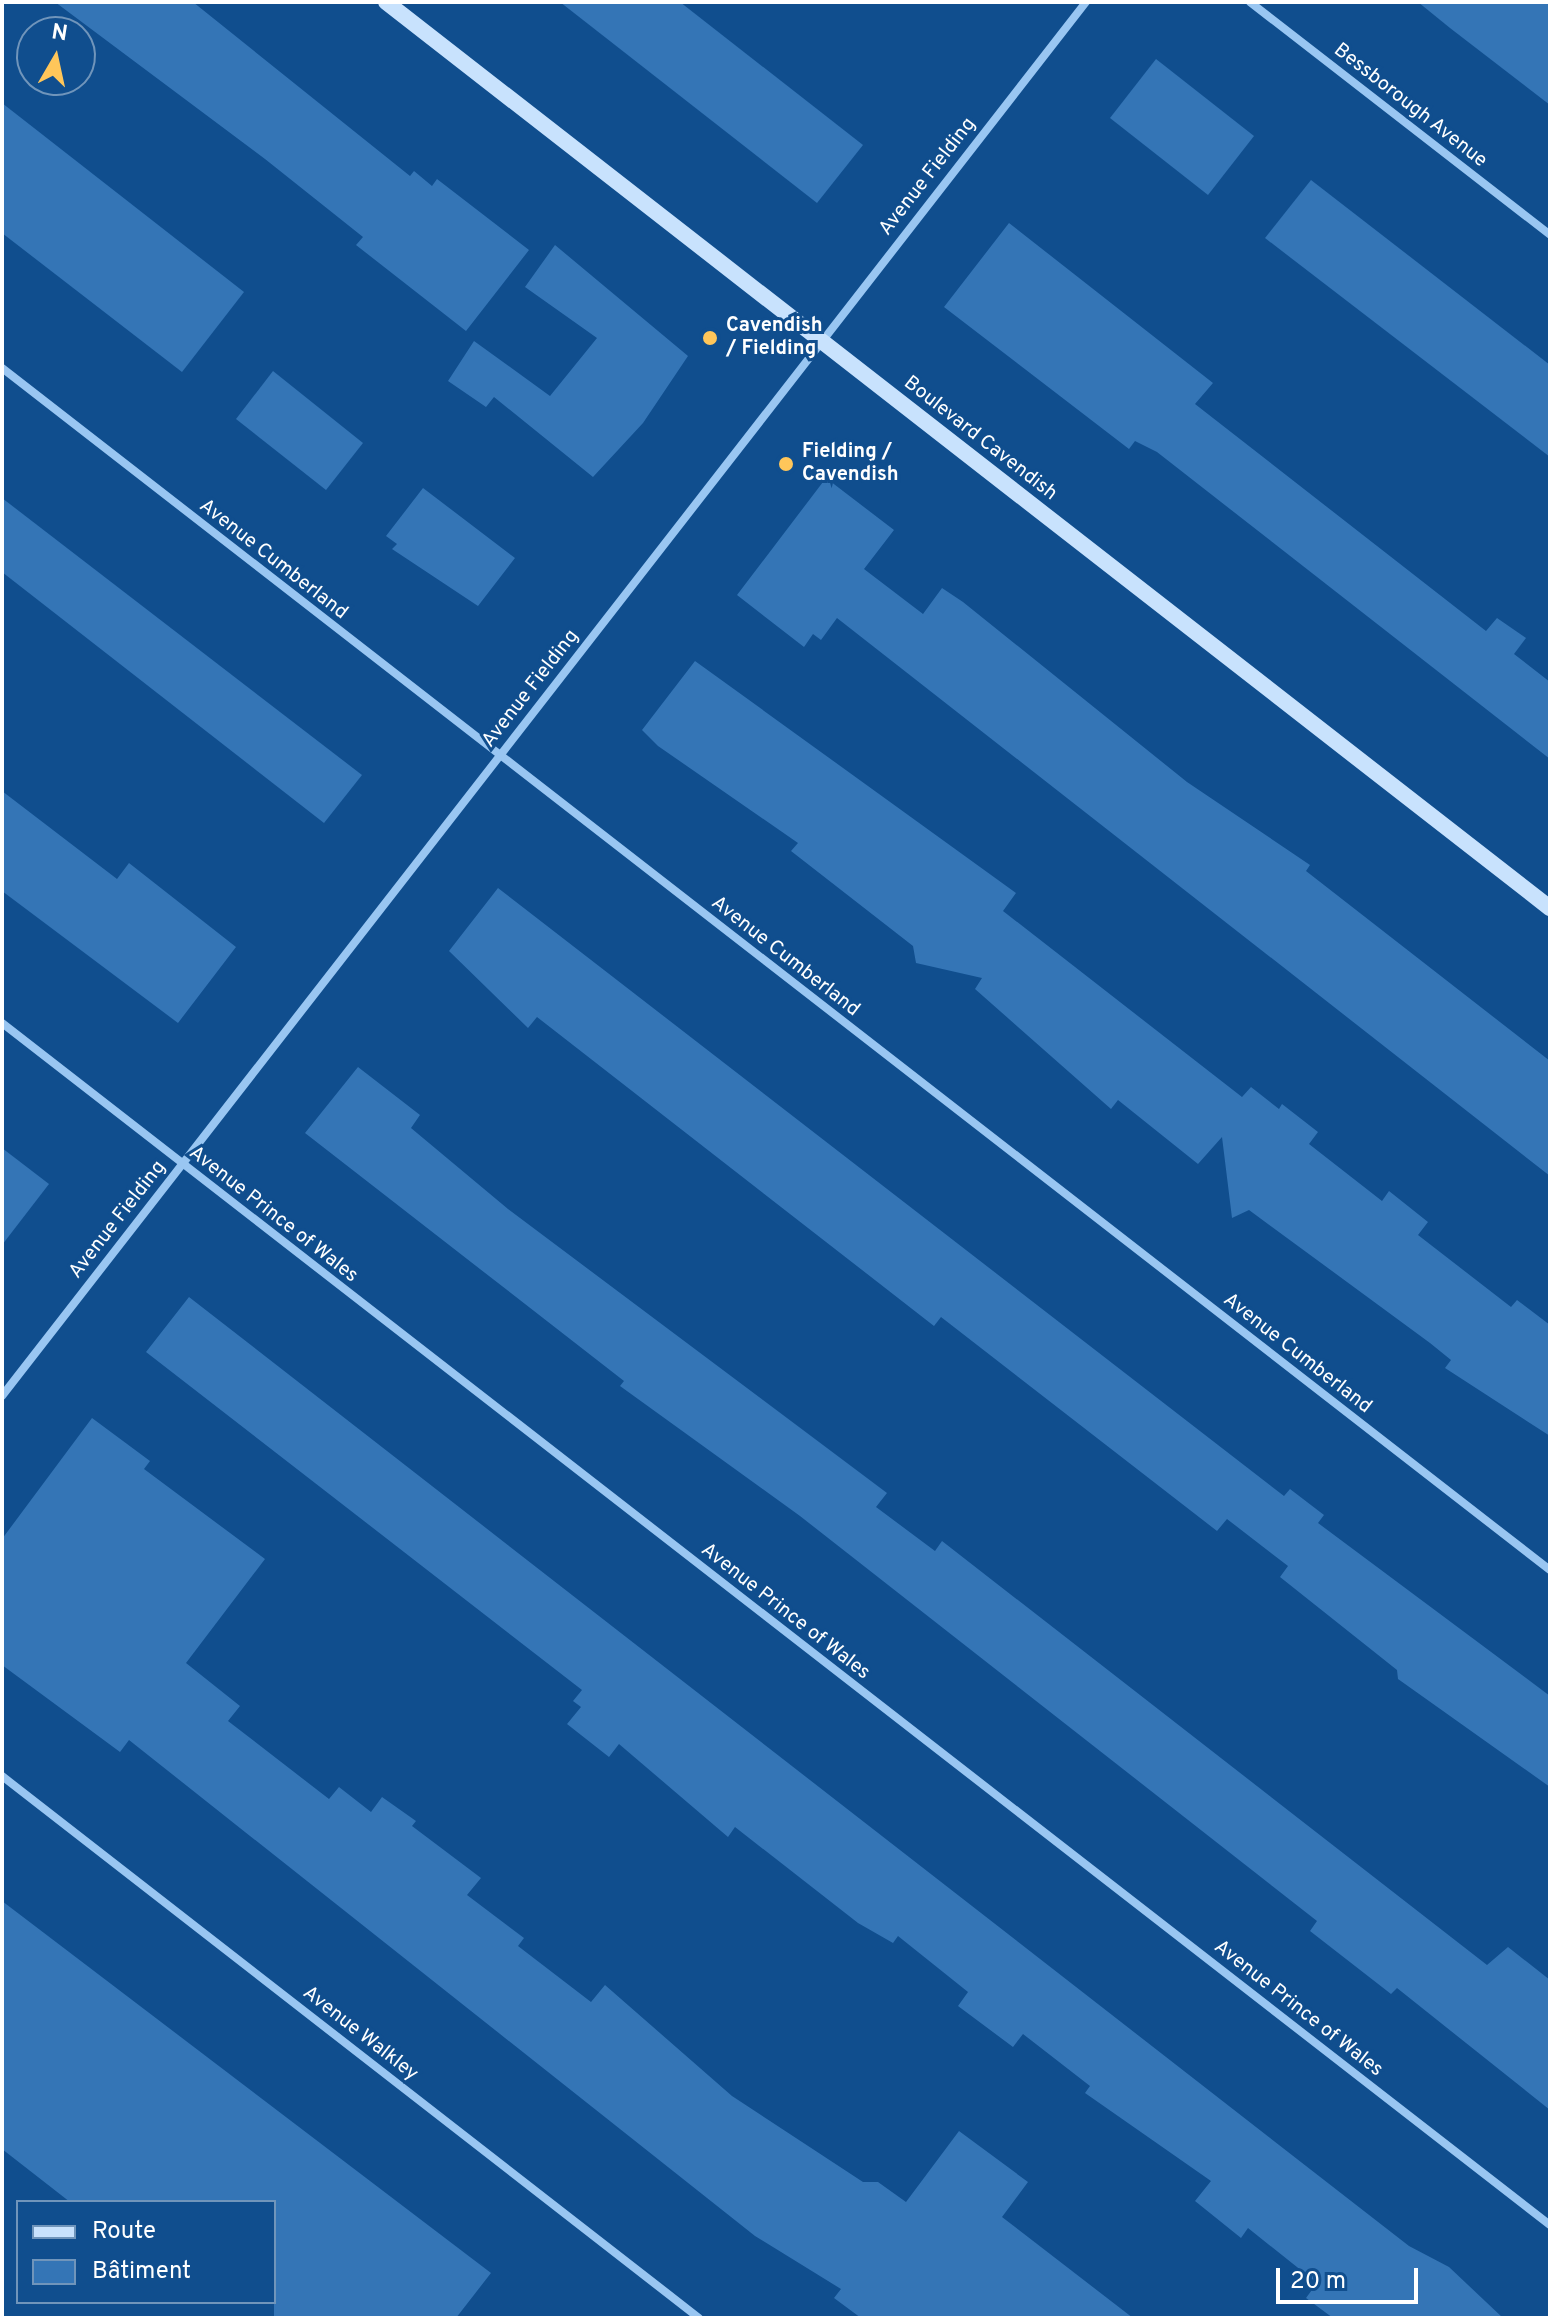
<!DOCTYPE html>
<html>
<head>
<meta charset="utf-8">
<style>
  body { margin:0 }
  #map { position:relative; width:1552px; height:2320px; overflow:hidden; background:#104e8e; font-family:Overpass,sans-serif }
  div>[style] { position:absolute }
  .building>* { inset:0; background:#3475b6 }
  .street>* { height:8px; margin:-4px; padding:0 4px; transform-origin:4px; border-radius:4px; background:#99c6f2 }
  .secondary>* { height:16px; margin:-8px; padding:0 8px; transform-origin:8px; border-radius:8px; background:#c8e2fd }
  .dots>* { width:22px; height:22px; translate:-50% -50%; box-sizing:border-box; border:4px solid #104e8e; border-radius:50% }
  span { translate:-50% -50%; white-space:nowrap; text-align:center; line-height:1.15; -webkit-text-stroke:6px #104e8e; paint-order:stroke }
  .street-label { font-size:20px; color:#fff }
  .poi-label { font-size:20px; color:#fff; font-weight:700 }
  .left { translate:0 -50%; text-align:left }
  .frame { position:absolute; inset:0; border:4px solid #fff; pointer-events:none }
  .legend { position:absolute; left:16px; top:2200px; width:260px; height:104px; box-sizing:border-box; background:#104e8e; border:2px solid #7095bb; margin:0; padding:10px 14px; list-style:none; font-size:24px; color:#fff }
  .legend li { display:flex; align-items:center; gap:16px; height:40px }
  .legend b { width:40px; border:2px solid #7095bb }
  .north { position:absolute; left:16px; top:16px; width:80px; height:80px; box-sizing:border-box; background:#104e8e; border:2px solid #7095bb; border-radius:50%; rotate:9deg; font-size:22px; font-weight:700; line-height:32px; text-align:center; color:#fff }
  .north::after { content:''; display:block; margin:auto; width:28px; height:36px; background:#ffc65a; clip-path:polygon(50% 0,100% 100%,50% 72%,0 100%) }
  .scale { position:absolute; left:1276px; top:2268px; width:142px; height:36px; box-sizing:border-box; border:4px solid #fff; border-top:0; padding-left:10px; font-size:24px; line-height:28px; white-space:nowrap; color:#fff; -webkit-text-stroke:6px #104e8e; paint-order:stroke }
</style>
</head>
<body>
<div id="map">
  <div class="building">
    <div style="clip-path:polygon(55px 2px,193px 2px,410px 176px,414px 171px,432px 186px,437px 179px,529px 250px,466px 331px,356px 245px,363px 237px,265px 159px)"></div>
    <div style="clip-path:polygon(560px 2px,680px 2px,863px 145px,817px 203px)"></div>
    <div style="clip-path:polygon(1418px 2px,1550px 2px,1550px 105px,1450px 28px)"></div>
    <div style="clip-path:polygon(1156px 59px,1254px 136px,1208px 195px,1110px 118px)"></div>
    <div style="clip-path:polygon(2px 103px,244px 292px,182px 372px,2px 233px)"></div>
    <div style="clip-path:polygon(1311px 180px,1550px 365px,1550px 457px,1265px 238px)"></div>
    <div style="clip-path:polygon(1009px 223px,1213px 383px,1195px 404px,1486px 631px,1497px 618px,1526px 638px,1514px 654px,1550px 682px,1550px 759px,1157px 452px,1135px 441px,1129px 449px,944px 307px)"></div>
    <div style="clip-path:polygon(555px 245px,688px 356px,643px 423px,593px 477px,494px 397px,486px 407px,448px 381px,474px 341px,550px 396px,597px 338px,525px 287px)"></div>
    <div style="clip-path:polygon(273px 371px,363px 443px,326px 490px,236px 419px)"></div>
    <div style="clip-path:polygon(826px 478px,894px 530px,864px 569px,923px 614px,942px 588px,963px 602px,1187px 782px,1310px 865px,1306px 871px,1550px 1061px,1550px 1176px,837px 618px,821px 640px,813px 634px,804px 647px,737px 595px)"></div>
    <div style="clip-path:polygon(423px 488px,515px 558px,478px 606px,392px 549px,397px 544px,386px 536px)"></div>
    <div style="clip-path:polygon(2px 498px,362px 775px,324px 823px,2px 572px)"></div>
    <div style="clip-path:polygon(695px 661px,1016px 893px,1003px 911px,1242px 1097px,1251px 1087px,1279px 1109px,1282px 1104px,1318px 1132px,1309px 1144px,1382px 1201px,1389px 1191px,1428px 1222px,1418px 1235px,1511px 1307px,1517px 1300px,1550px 1325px,1550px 1436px,1445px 1368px,1451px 1360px,1430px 1343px,1249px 1210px,1232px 1218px,1222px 1137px,1198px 1164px,1118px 1100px,1111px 1109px,975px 989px,982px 978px,916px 963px,913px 946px,791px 851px,798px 843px,658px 746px,642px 730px)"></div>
    <div style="clip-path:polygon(2px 791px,117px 879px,129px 863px,236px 947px,178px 1023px,2px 891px)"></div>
    <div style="clip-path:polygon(498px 888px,1284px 1496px,1290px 1489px,1324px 1515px,1318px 1523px,1550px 1696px,1550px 1787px,1398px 1679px,1397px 1670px,1280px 1577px,1288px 1566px,1227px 1519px,1217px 1531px,941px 1317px,934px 1326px,537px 1017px,528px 1028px,449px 951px)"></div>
    <div style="clip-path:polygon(358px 1067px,420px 1115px,411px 1128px,508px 1209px,887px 1493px,876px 1507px,935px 1551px,942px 1541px,1487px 1965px,1508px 1947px,1550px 1980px,1550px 2110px,1397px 1988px,1391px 1994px,1310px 1931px,1317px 1921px,800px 1516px,620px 1386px,624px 1381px,305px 1133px)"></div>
    <div style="clip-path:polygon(2px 1148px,49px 1184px,2px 1245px)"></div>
    <div style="clip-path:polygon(189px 1297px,1409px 2246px,1449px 2267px,1503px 2318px,1333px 2318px,1306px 2298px,1317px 2283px,1248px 2228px,1241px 2238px,1195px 2201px,1211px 2181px,1085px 2093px,1090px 2086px,1023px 2034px,1013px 2047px,958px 2006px,968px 1992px,898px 1936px,893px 1943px,858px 1923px,735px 1827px,728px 1837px,619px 1744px,609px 1757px,567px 1724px,581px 1707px,573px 1701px,582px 1690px,146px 1352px)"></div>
    <div style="clip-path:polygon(92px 1418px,150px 1461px,144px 1469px,265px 1559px,186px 1663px,240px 1706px,228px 1721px,329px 1799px,339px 1787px,371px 1812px,382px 1797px,416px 1821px,412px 1826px,481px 1878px,467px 1895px,524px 1938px,518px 1946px,591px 2002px,605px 1985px,732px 2096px,863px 2182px,878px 2182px,906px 2202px,959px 2131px,1028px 2182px,1002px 2217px,1133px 2318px,861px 2318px,834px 2298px,841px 2289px,755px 2236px,129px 1740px,120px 1752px,2px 1665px,2px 1539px)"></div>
    <div style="clip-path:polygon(2px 1901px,491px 2273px,456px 2318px,274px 2318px,274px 2202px,70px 2202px,2px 2149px)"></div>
  </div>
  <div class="street">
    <div style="left:1250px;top:2px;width:380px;rotate:37.8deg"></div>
    <div style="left:2px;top:368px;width:1960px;rotate:37.83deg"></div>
    <div style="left:2px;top:1023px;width:1960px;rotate:37.83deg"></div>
    <div style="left:2px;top:1396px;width:1766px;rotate:-52.13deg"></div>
    <div style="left:2px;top:1776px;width:883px;rotate:37.87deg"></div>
  </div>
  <div class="secondary">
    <div style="left:386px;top:2px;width:1475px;rotate:37.9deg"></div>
  </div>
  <div class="dots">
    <div style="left:710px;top:338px;background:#ffc65a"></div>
    <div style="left:786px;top:464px;background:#ffc65a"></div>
  </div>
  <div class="street-label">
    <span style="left:1410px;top:106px;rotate:38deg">Bessborough Avenue</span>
    <span style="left:928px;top:177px;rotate:-52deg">Avenue Fielding</span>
    <span style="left:980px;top:439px;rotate:38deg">Boulevard Cavendish</span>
    <span style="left:273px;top:560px;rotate:38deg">Avenue Cumberland</span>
    <span style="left:531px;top:689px;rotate:-52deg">Avenue Fielding</span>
    <span style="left:785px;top:957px;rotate:38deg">Avenue Cumberland</span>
    <span style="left:273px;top:1215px;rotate:38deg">Avenue Prince of Wales</span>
    <span style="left:118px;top:1220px;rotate:-52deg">Avenue Fielding</span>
    <span style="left:1297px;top:1354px;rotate:38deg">Avenue Cumberland</span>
    <span style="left:785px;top:1612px;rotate:38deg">Avenue Prince of Wales</span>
    <span style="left:1298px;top:2009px;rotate:38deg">Avenue Prince of Wales</span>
    <span style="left:360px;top:2034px;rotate:38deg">Avenue Walkley</span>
  </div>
  <div class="poi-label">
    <span class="left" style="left:726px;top:338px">Cavendish<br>/ Fielding</span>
    <span class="left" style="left:802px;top:464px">Fielding /<br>Cavendish</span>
  </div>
  <div class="frame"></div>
  <ul class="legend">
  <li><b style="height:10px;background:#c8e2fd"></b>Route</li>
  <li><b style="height:22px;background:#3475b6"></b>Bâtiment</li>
  </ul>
  <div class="north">N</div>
  <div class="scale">20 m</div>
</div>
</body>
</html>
